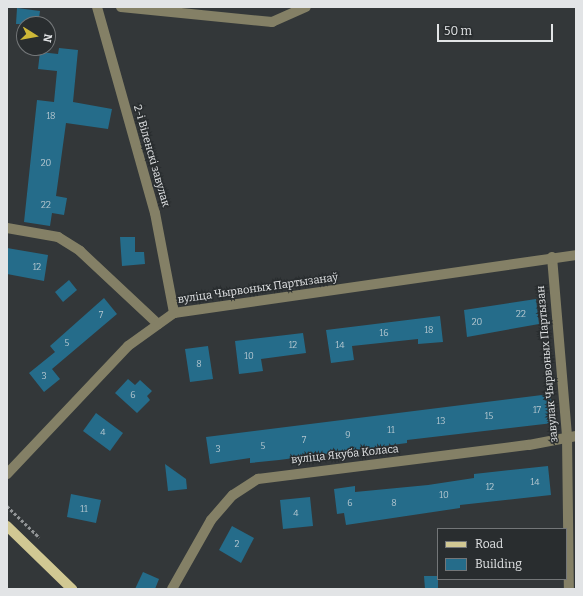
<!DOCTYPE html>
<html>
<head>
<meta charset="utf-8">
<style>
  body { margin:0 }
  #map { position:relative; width:583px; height:596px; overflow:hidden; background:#333739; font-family:Bitter,serif }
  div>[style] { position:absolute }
  .building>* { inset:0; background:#256c8a }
  .path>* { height:2.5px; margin-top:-1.25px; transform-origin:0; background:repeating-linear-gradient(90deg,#929597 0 3px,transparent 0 5px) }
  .minor>* { height:10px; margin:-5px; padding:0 5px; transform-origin:5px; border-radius:5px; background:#848066 }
  .major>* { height:10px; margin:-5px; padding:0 5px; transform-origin:5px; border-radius:5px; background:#d1c893 }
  span { translate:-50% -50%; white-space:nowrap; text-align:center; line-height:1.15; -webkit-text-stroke:3px #292d2f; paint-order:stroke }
  .number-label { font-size:9px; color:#b3c6cf }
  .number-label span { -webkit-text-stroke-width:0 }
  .street-label { font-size:11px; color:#e2e4e6 }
  .frame { position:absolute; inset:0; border:8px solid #e2e4e6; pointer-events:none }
  .legend { position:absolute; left:437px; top:528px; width:130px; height:52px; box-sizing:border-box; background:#292d2f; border:1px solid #737678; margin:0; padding:5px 7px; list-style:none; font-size:12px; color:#e2e4e6 }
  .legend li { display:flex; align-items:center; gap:8px; height:20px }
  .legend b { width:20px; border:1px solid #737678 }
  .north { position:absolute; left:16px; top:16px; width:40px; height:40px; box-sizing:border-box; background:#292d2f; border:1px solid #737678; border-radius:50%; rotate:101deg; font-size:11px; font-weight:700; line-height:16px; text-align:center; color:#e2e4e6 }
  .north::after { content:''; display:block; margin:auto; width:14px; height:18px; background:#ceb837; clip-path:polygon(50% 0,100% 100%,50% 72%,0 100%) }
  .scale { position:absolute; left:437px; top:24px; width:116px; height:18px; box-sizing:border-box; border:2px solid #e2e4e6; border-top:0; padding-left:5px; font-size:12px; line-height:14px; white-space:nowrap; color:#e2e4e6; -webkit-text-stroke:3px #292d2f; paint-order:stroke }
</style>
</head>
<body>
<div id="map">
  <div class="building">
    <div style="clip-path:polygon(17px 8px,40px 11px,38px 24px,16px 24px)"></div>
    <div style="clip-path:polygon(59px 48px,78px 50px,73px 102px,112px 109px,108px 129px,66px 123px,56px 196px,67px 198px,64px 215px,52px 213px,50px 226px,24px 222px,37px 100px,54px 102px,57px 71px,38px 69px,40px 52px,58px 54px)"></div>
    <div style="clip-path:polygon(120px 237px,135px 237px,135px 252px,144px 252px,145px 264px,122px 266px)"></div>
    <div style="clip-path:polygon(7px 248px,48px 255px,44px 281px,7px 274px)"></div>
    <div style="clip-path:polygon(69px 280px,77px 290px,63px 302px,55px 292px)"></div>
    <div style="clip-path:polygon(104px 298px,117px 314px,52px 369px,60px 379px,44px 392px,29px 373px,55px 352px,50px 346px)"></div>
    <div style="clip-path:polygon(536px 299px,539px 324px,467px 337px,464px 310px)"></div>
    <div style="clip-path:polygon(440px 316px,443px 342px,418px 344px,418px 339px,352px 346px,354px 360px,331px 363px,326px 330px)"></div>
    <div style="clip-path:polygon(303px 333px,306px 353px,261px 359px,263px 371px,239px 374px,235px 341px)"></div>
    <div style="clip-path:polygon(208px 346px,213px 379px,190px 382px,185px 349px)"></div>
    <div style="clip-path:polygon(128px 379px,135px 385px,140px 380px,152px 391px,147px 396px,150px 400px,137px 413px,115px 393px)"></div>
    <div style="clip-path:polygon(550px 394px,553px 423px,407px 440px,407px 443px,279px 460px,250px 463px,250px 458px,210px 464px,206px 437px)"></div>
    <div style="clip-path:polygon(96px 413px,123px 433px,110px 451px,83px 431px)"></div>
    <div style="clip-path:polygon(165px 464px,186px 479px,187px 489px,168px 491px)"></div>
    <div style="clip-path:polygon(548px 466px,551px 495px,460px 505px,460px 508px,346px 525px,344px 513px,337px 514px,334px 489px,355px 486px,355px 492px,428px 485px,474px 478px,474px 474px)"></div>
    <div style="clip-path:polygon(71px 494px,101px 500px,96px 523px,67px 517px)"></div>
    <div style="clip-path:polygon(310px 497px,313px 526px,283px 529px,280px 500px)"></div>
    <div style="clip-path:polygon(232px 526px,254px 538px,241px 563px,219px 550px)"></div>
    <div style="clip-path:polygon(143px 572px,159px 579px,155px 589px,135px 589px)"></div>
    <div style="clip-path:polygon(424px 576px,438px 576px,438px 589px,425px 589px)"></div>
  </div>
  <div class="path">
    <div style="left:7px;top:506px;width:45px;rotate:44.1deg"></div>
  </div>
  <div class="minor">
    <div style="left:97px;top:7px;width:214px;rotate:74.3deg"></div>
    <div style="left:155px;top:213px;width:102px;rotate:79.2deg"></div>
    <div style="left:121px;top:7px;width:152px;rotate:5.7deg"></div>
    <div style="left:272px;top:22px;width:37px;rotate:-24deg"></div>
    <div style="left:7px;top:228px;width:52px;rotate:10deg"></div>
    <div style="left:58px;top:237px;width:26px;rotate:32deg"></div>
    <div style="left:80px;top:251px;width:107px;rotate:43.1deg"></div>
    <div style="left:552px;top:257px;width:180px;rotate:85.2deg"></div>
    <div style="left:567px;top:436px;width:153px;rotate:89.3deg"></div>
    <div style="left:7px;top:474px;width:176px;rotate:-46.6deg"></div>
    <div style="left:128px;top:346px;width:57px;rotate:-35.7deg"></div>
    <div style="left:174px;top:313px;width:406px;rotate:-8.2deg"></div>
    <div style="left:172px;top:589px;width:79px;rotate:-60.5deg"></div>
    <div style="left:211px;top:520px;width:33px;rotate:-49deg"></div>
    <div style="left:233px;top:495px;width:30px;rotate:-33deg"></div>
    <div style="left:258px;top:479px;width:273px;rotate:-7.2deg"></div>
    <div style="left:529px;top:445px;width:48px;rotate:-10.8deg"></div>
  </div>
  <div class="major">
    <div style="left:7px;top:526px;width:91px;rotate:44.1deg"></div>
  </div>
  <div class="number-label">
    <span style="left:51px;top:116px">18</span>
    <span style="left:46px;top:163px">20</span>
    <span style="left:46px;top:205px">22</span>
    <span style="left:37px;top:267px">12</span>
    <span style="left:521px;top:314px">22</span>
    <span style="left:101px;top:315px">7</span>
    <span style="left:477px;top:322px">20</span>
    <span style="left:429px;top:330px">18</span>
    <span style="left:384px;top:333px">16</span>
    <span style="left:67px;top:343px">5</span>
    <span style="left:293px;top:345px">12</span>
    <span style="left:340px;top:345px">14</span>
    <span style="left:249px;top:356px">10</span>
    <span style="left:199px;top:364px">8</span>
    <span style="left:44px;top:376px">3</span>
    <span style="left:133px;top:395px">6</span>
    <span style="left:537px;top:410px">17</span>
    <span style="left:489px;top:416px">15</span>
    <span style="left:441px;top:421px">13</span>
    <span style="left:391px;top:430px">11</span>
    <span style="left:103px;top:432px">4</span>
    <span style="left:348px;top:435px">9</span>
    <span style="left:304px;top:440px">7</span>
    <span style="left:263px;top:446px">5</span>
    <span style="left:218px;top:449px">3</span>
    <span style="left:535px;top:482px">14</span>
    <span style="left:490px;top:487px">12</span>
    <span style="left:444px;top:495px">10</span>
    <span style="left:350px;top:503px">6</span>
    <span style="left:394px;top:503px">8</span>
    <span style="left:84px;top:509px">11</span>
    <span style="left:296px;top:513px">4</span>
    <span style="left:237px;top:544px">2</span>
  </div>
  <div class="street-label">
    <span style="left:151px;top:156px;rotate:74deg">2-і Віленскі завулак</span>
    <span style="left:258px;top:289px;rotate:-8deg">вуліца Чырвоных Партызанаў</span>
    <span style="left:548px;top:364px;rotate:-95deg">завулак Чырвоных Партызан</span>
    <span style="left:345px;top:455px;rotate:-6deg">вуліца Якуба Коласа</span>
  </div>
  <div class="frame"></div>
  <ul class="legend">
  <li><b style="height:5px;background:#d1c893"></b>Road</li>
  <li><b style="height:11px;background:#256c8a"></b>Building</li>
  </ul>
  <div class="north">N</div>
  <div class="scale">50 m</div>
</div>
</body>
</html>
